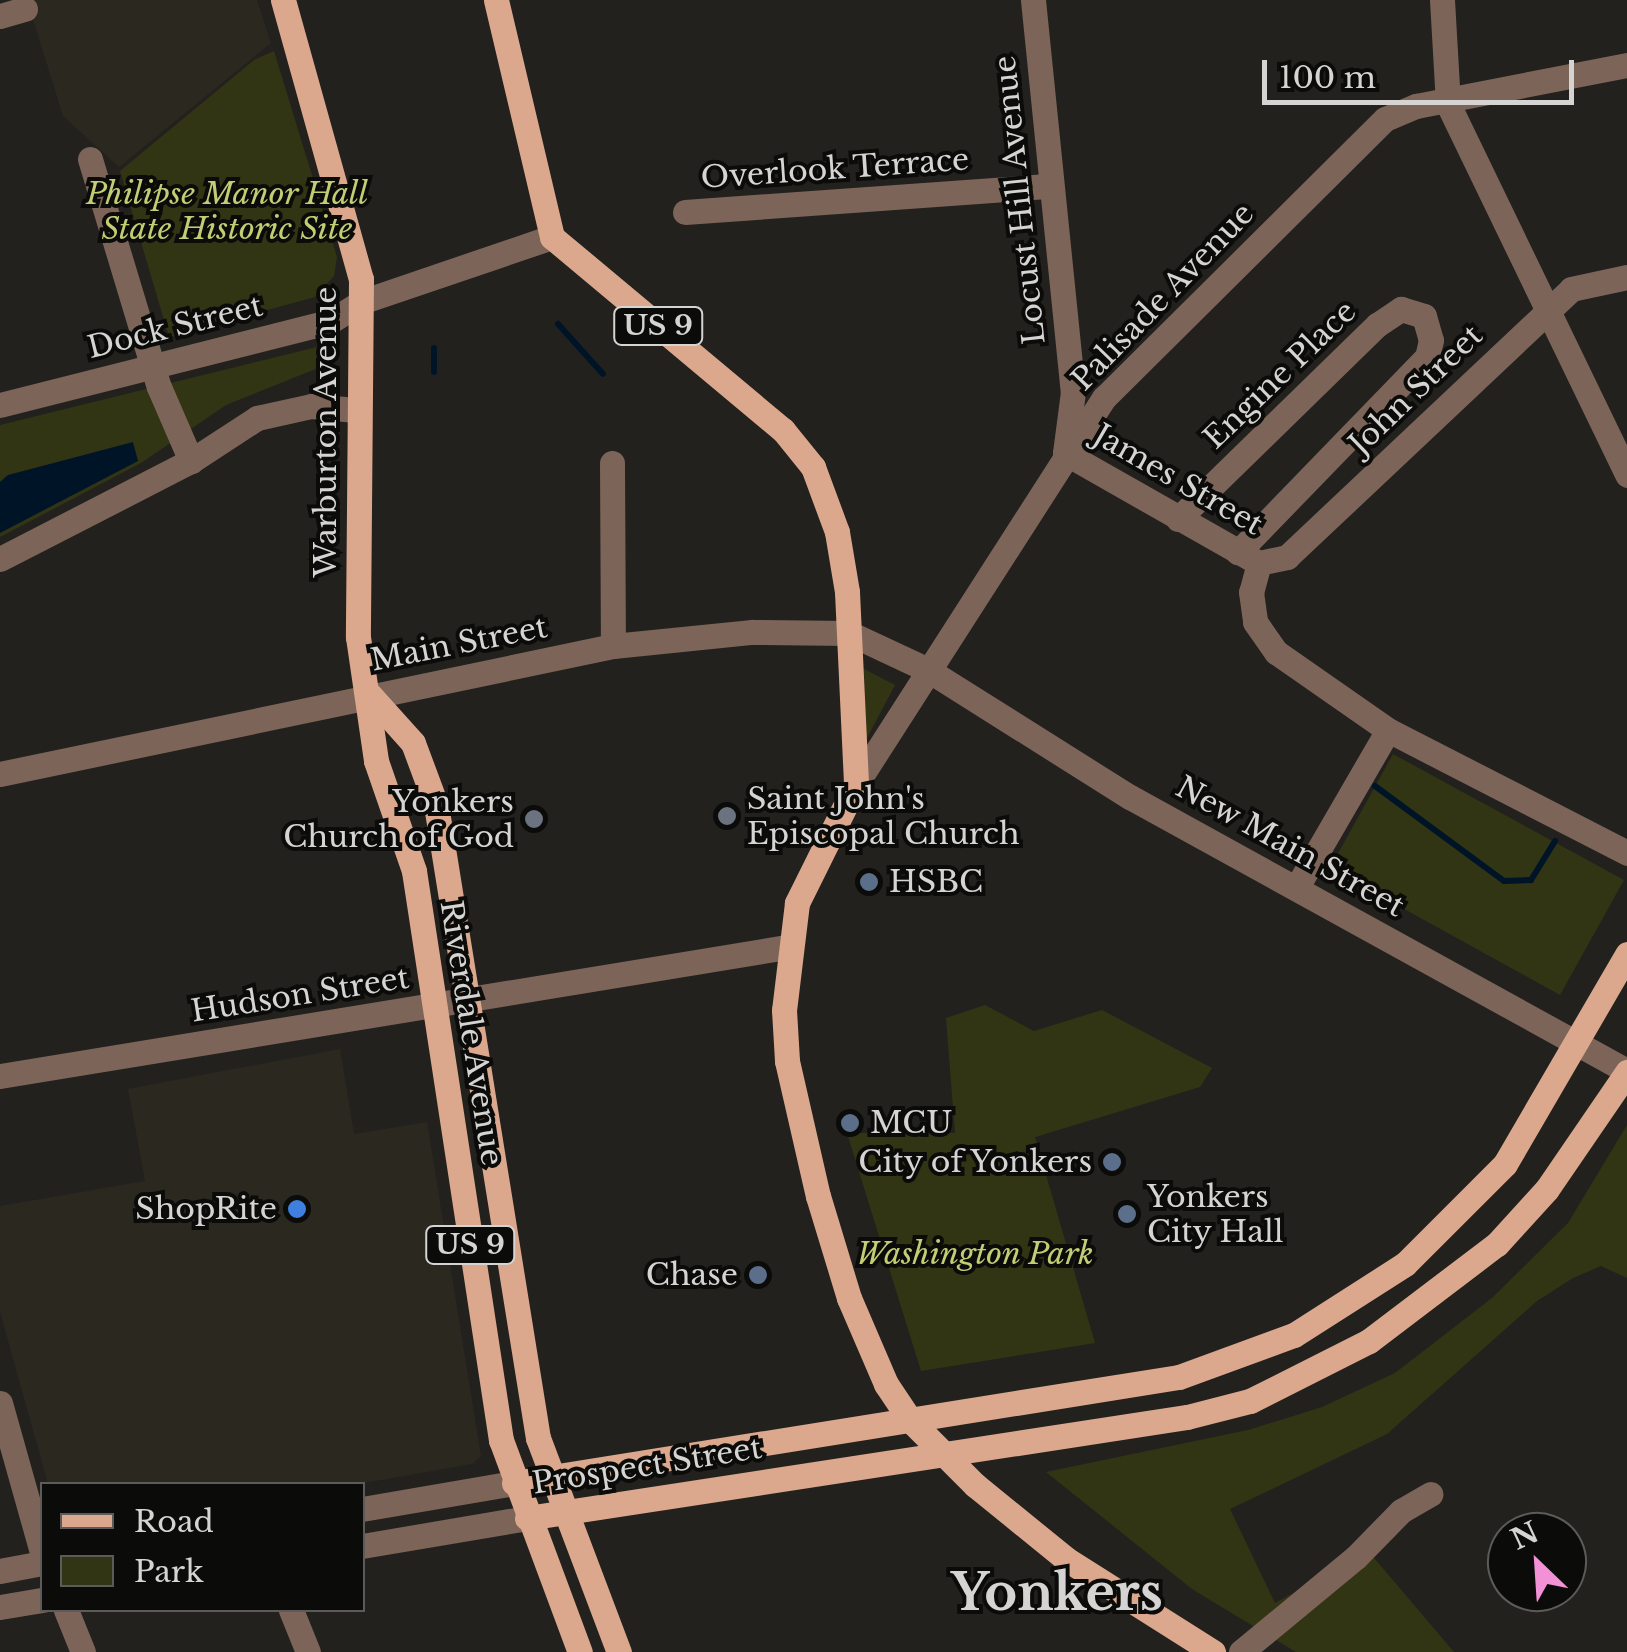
<!DOCTYPE html>
<html>
<head>
<meta charset="utf-8">
<style>
  body { margin:0 }
  #map { position:relative; width:1627px; height:1652px; overflow:hidden; background:#22211e; font-family:"Libre Baskerville",serif }
  div>[style] { position:absolute }
  .built>* { inset:0; background:#2b281f }
  .green>* { inset:0; background:#323514 }
  .water>* { inset:0; background:#001427 }
  .stream>* { height:6px; margin:-3px; padding:0 3px; transform-origin:3px; border-radius:3px; background:#001427 }
  .minor>* { height:25px; margin:-12.5px; padding:0 12.5px; transform-origin:12.5px; border-radius:12.5px; background:#7d6458 }
  .major>* { height:25px; margin:-12.5px; padding:0 12.5px; transform-origin:12.5px; border-radius:12.5px; background:#dba88d }
  .dots>* { width:28px; height:28px; translate:-50% -50%; box-sizing:border-box; border:5px solid #0b0b09; border-radius:50% }
  span { translate:-50% -50%; white-space:nowrap; text-align:center; line-height:1.15; -webkit-text-stroke:8px #0b0b09; paint-order:stroke }
  .shield-label span { padding:2px 8px; background:#0b0b09; border:2px solid; border-radius:8px; -webkit-text-stroke-width:0 }
  .shield-label { font-size:28px; color:#d5d4d2; font-weight:700 }
  .street-label { font-size:30px; color:#d5d4d2 }
  .park-label { font-size:30px; color:#c3cd74; font-style:italic }
  .poi-label { font-size:30px; color:#d5d4d2 }
  .left { translate:0 -50%; text-align:left }
  .right { translate:-100% -50%; text-align:right }
  .town-label { font-size:50px; color:#d5d4d2; font-weight:700 }
  .legend { position:absolute; left:40px; top:1482px; width:325px; height:130px; box-sizing:border-box; background:#0b0b09; border:2px solid #5c5b59; margin:0; padding:12px 18px; list-style:none; font-size:30px; color:#d5d4d2 }
  .legend li { display:flex; align-items:center; gap:20px; height:50px }
  .legend b { width:50px; border:2px solid #5c5b59 }
  .north { position:absolute; left:1487px; top:1512px; width:100px; height:100px; box-sizing:border-box; background:#0b0b09; border:2px solid #5c5b59; border-radius:50%; rotate:335deg; font-size:28px; font-weight:700; line-height:40px; text-align:center; color:#d5d4d2 }
  .north::after { content:''; display:block; margin:auto; width:35px; height:45px; background:#f391d6; clip-path:polygon(50% 0,100% 100%,50% 72%,0 100%) }
  .scale { position:absolute; left:1262px; top:60px; width:312px; height:45px; box-sizing:border-box; border:5px solid #d5d4d2; border-top:0; padding-left:12px; font-size:30px; line-height:35px; white-space:nowrap; color:#d5d4d2; -webkit-text-stroke:8px #0b0b09; paint-order:stroke }
</style>
</head>
<body>
<div id="map">
  <div class="built">
    <div style="clip-path:polygon(27px 0,257px 0,271px 43px,119px 167px,63px 116px)"></div>
    <div style="clip-path:polygon(340px 1049px,354px 1134px,427px 1122px,481px 1456px,472px 1464px,358px 1484px,48px 1484px,0 1312px,0 1206px,145px 1181px,128px 1089px)"></div>
  </div>
  <div class="green">
    <div style="clip-path:polygon(274px 51px,337px 257px,334px 276px,315px 297px,169px 337px,120px 171px,254px 60px)"></div>
    <div style="clip-path:polygon(321px 346px,323px 366px,226px 405px,141px 463px,0 537px,0 425px)"></div>
    <div style="clip-path:polygon(864px 669px,895px 685px,866px 740px)"></div>
    <div style="clip-path:polygon(1393px 754px,1624px 880px,1560px 995px,1330px 868px)"></div>
    <div style="clip-path:polygon(985px 1005px,1034px 1031px,1102px 1010px,1212px 1068px,1200px 1087px,1035px 1137px,1095px 1343px,921px 1371px,847px 1133px,955px 1133px,946px 1018px)"></div>
    <div style="clip-path:polygon(1627px 1125px,1627px 1278px,1601px 1266px,1573px 1278px,1537px 1301px,1387px 1434px,1230px 1509px,1275px 1603px,1369px 1552px,1454px 1652px,1296px 1652px,1192px 1589px,1046px 1472px,1248px 1430px,1322px 1407px,1395px 1373px,1492px 1298px,1568px 1223px)"></div>
  </div>
  <div class="water">
    <div style="clip-path:polygon(133px 442px,138px 461px,0 533px,0 482px,8px 475px)"></div>
  </div>
  <div class="stream">
    <div style="left:558px;top:324px;width:67px;rotate:48deg"></div>
    <div style="left:434px;top:372px;width:24px;rotate:-90deg"></div>
    <div style="left:1375px;top:786px;width:160px;rotate:36.4deg"></div>
    <div style="left:1504px;top:881px;width:27px;rotate:-2deg"></div>
    <div style="left:1531px;top:880px;width:46px;rotate:-58.4deg"></div>
  </div>
  <div class="minor">
    <div style="left:1033px;top:0;width:394px;rotate:84.2deg"></div>
    <div style="left:1073px;top:392px;width:62px;rotate:97.5deg"></div>
    <div style="left:1065px;top:453px;width:223px;rotate:29.6deg"></div>
    <div style="left:1259px;top:563px;width:29px;rotate:-12deg"></div>
    <div style="left:1287px;top:557px;width:390px;rotate:-43.3deg"></div>
    <div style="left:1571px;top:289px;width:57px;rotate:-12.1deg"></div>
    <div style="left:1442px;top:0;width:104px;rotate:86.7deg"></div>
    <div style="left:1448px;top:104px;width:412px;rotate:64.2deg"></div>
    <div style="left:0;top:16px;width:26px;rotate:-16deg"></div>
    <div style="left:90px;top:159px;width:238px;rotate:73.2deg"></div>
    <div style="left:159px;top:387px;width:81px;rotate:66.6deg"></div>
    <div style="left:685px;top:212px;width:366px;rotate:-4.1deg"></div>
    <div style="left:0;top:405px;width:341px;rotate:-14.2deg"></div>
    <div style="left:331px;top:321px;width:36px;rotate:-32deg"></div>
    <div style="left:361px;top:302px;width:202px;rotate:-18.8deg"></div>
    <div style="left:612px;top:463px;width:183px;rotate:89.7deg"></div>
    <div style="left:1178px;top:519px;width:278px;rotate:-44.3deg"></div>
    <div style="left:1377px;top:325px;width:29px;rotate:-34deg"></div>
    <div style="left:1401px;top:309px;width:24px;rotate:17deg"></div>
    <div style="left:1424px;top:316px;width:25px;rotate:74deg"></div>
    <div style="left:1431px;top:340px;width:17px;rotate:103deg"></div>
    <div style="left:1427px;top:357px;width:272px;rotate:134.1deg"></div>
    <div style="left:0;top:559px;width:215px;rotate:-27.2deg"></div>
    <div style="left:191px;top:461px;width:79px;rotate:-33.1deg"></div>
    <div style="left:257px;top:418px;width:55px;rotate:-12.5deg"></div>
    <div style="left:311px;top:406px;width:45px;rotate:5.1deg"></div>
    <div style="left:1259px;top:563px;width:30px;rotate:105deg"></div>
    <div style="left:1251px;top:592px;width:30px;rotate:82deg"></div>
    <div style="left:1255px;top:622px;width:37px;rotate:55deg"></div>
    <div style="left:1276px;top:652px;width:136px;rotate:34.9deg"></div>
    <div style="left:1388px;top:730px;width:269px;rotate:27.2deg"></div>
    <div style="left:0;top:774px;width:626px;rotate:-11.79deg"></div>
    <div style="left:613px;top:646px;width:140px;rotate:-5.8deg"></div>
    <div style="left:752px;top:632px;width:97px;rotate:0.6deg"></div>
    <div style="left:849px;top:633px;width:87px;rotate:25.1deg"></div>
    <div style="left:928px;top:670px;width:239px;rotate:32.2deg"></div>
    <div style="left:1130px;top:797px;width:568px;rotate:28.87deg"></div>
    <div style="left:856px;top:784px;width:459px;rotate:-57.3deg"></div>
    <div style="left:1104px;top:398px;width:396px;rotate:-44.8deg"></div>
    <div style="left:1385px;top:119px;width:34px;rotate:-23deg"></div>
    <div style="left:1416px;top:106px;width:215px;rotate:-11deg"></div>
    <div style="left:1297px;top:887px;width:181px;rotate:-59.9deg"></div>
    <div style="left:0;top:1076px;width:798px;rotate:-9.31deg"></div>
    <div style="left:0;top:1403px;width:155px;rotate:74.3deg"></div>
    <div style="left:362px;top:1509px;width:154px;rotate:-9.7deg"></div>
    <div style="left:362px;top:1546px;width:167px;rotate:-9.6deg"></div>
    <div style="left:0;top:1571px;width:43px;rotate:-10.8deg"></div>
    <div style="left:0;top:1607px;width:43px;rotate:-9.5deg"></div>
    <div style="left:66px;top:1610px;width:45px;rotate:68deg"></div>
    <div style="left:291px;top:1610px;width:45px;rotate:68deg"></div>
    <div style="left:1241px;top:1652px;width:149px;rotate:-39.6deg"></div>
    <div style="left:1356px;top:1557px;width:64px;rotate:-45.6deg"></div>
    <div style="left:1401px;top:1511px;width:34px;rotate:-30deg"></div>
  </div>
  <div class="major">
    <div style="left:283px;top:0;width:290px;rotate:74.4deg"></div>
    <div style="left:361px;top:279px;width:358px;rotate:90.5deg"></div>
    <div style="left:358px;top:637px;width:125px;rotate:81.7deg"></div>
    <div style="left:376px;top:761px;width:116px;rotate:70.9deg"></div>
    <div style="left:414px;top:871px;width:576px;rotate:81.31deg"></div>
    <div style="left:501px;top:1440px;width:226px;rotate:69.6deg"></div>
    <div style="left:496px;top:0;width:244px;rotate:76.7deg"></div>
    <div style="left:552px;top:237px;width:301px;rotate:39.9deg"></div>
    <div style="left:783px;top:430px;width:48px;rotate:51deg"></div>
    <div style="left:813px;top:467px;width:69px;rotate:69.7deg"></div>
    <div style="left:837px;top:532px;width:61px;rotate:80.5deg"></div>
    <div style="left:847px;top:592px;width:192px;rotate:87.3deg"></div>
    <div style="left:856px;top:784px;width:133px;rotate:116.4deg"></div>
    <div style="left:797px;top:903px;width:108px;rotate:96.9deg"></div>
    <div style="left:784px;top:1010px;width:51px;rotate:86.6deg"></div>
    <div style="left:787px;top:1061px;width:139px;rotate:77.1deg"></div>
    <div style="left:818px;top:1196px;width:107px;rotate:73.1deg"></div>
    <div style="left:849px;top:1298px;width:94px;rotate:66.7deg"></div>
    <div style="left:886px;top:1384px;width:43px;rotate:56.3deg"></div>
    <div style="left:910px;top:1420px;width:92px;rotate:45deg"></div>
    <div style="left:975px;top:1485px;width:117px;rotate:39.1deg"></div>
    <div style="left:1066px;top:1559px;width:174px;rotate:32.3deg"></div>
    <div style="left:370px;top:695px;width:64px;rotate:48.1deg"></div>
    <div style="left:413px;top:743px;width:66px;rotate:69.6deg"></div>
    <div style="left:436px;top:805px;width:641px;rotate:80.85deg"></div>
    <div style="left:538px;top:1438px;width:229px;rotate:69.3deg"></div>
    <div style="left:514px;top:1483px;width:673px;rotate:-9.06deg"></div>
    <div style="left:1179px;top:1377px;width:122px;rotate:-20.1deg"></div>
    <div style="left:1294px;top:1335px;width:132px;rotate:-32.6deg"></div>
    <div style="left:1405px;top:1264px;width:141px;rotate:-45deg"></div>
    <div style="left:1505px;top:1164px;width:243px;rotate:-59.8deg"></div>
    <div style="left:527px;top:1518px;width:668px;rotate:-8.7deg"></div>
    <div style="left:1187px;top:1417px;width:65px;rotate:-14.3deg"></div>
    <div style="left:1250px;top:1401px;width:133px;rotate:-26.8deg"></div>
    <div style="left:1369px;top:1341px;width:161px;rotate:-37.2deg"></div>
    <div style="left:1497px;top:1244px;width:74px;rotate:-47.7deg"></div>
    <div style="left:1547px;top:1189px;width:142px;rotate:-55.6deg"></div>
  </div>
  <div class="dots">
    <div style="left:727px;top:816px;background:#6b7280"></div>
    <div style="left:534px;top:819px;background:#6b7280"></div>
    <div style="left:869px;top:882px;background:#5c6f8a"></div>
    <div style="left:850px;top:1123px;background:#5c6f8a"></div>
    <div style="left:1112px;top:1162px;background:#5c6f8a"></div>
    <div style="left:297px;top:1209px;background:#3f7fe0"></div>
    <div style="left:1127px;top:1214px;background:#5c6f8a"></div>
    <div style="left:758px;top:1275px;background:#5c6f8a"></div>
  </div>
  <div class="shield-label">
    <span style="left:658px;top:326px">US 9</span>
    <span style="left:470px;top:1245px">US 9</span>
  </div>
  <div class="street-label">
    <span style="left:835px;top:169px;rotate:-4deg">Overlook Terrace</span>
    <span style="left:1020px;top:200px;rotate:-96deg">Locust Hill Avenue</span>
    <span style="left:1163px;top:297px;rotate:-46deg">Palisade Avenue</span>
    <span style="left:175px;top:327px;rotate:-14deg">Dock Street</span>
    <span style="left:1280px;top:375px;rotate:-44deg">Engine Place</span>
    <span style="left:1416px;top:390px;rotate:-44deg">John Street</span>
    <span style="left:326px;top:432px;rotate:-90deg">Warburton Avenue</span>
    <span style="left:1178px;top:480px;rotate:30deg">James Street</span>
    <span style="left:459px;top:644px;rotate:-11deg">Main Street</span>
    <span style="left:1290px;top:847px;rotate:29deg">New Main Street</span>
    <span style="left:300px;top:995px;rotate:-9deg">Hudson Street</span>
    <span style="left:471px;top:1033px;rotate:81deg">Riverdale Avenue</span>
    <span style="left:647px;top:1466px;rotate:-9deg">Prospect Street</span>
  </div>
  <div class="park-label">
    <span style="left:227px;top:211px">Philipse Manor Hall<br>State Historic Site</span>
    <span style="left:975px;top:1254px">Washington Park</span>
  </div>
  <div class="poi-label">
    <span class="left" style="left:747px;top:816px">Saint John's<br>Episcopal Church</span>
    <span class="right" style="left:514px;top:819px">Yonkers<br>Church of God</span>
    <span class="left" style="left:889px;top:882px">HSBC</span>
    <span class="left" style="left:870px;top:1123px">MCU</span>
    <span class="right" style="left:1092px;top:1162px">City of Yonkers</span>
    <span class="left" style="left:1147px;top:1214px">Yonkers<br>City Hall</span>
    <span class="right" style="left:277px;top:1209px">ShopRite</span>
    <span class="right" style="left:738px;top:1275px">Chase</span>
  </div>
  <div class="town-label">
    <span style="left:1057px;top:1593px">Yonkers</span>
  </div>
  <ul class="legend">
  <li><b style="height:12px;background:#dba88d"></b>Road</li>
  <li><b style="height:28px;background:#323514"></b>Park</li>
  </ul>
  <div class="north">N</div>
  <div class="scale">100 m</div>
</div>
</body>
</html>
